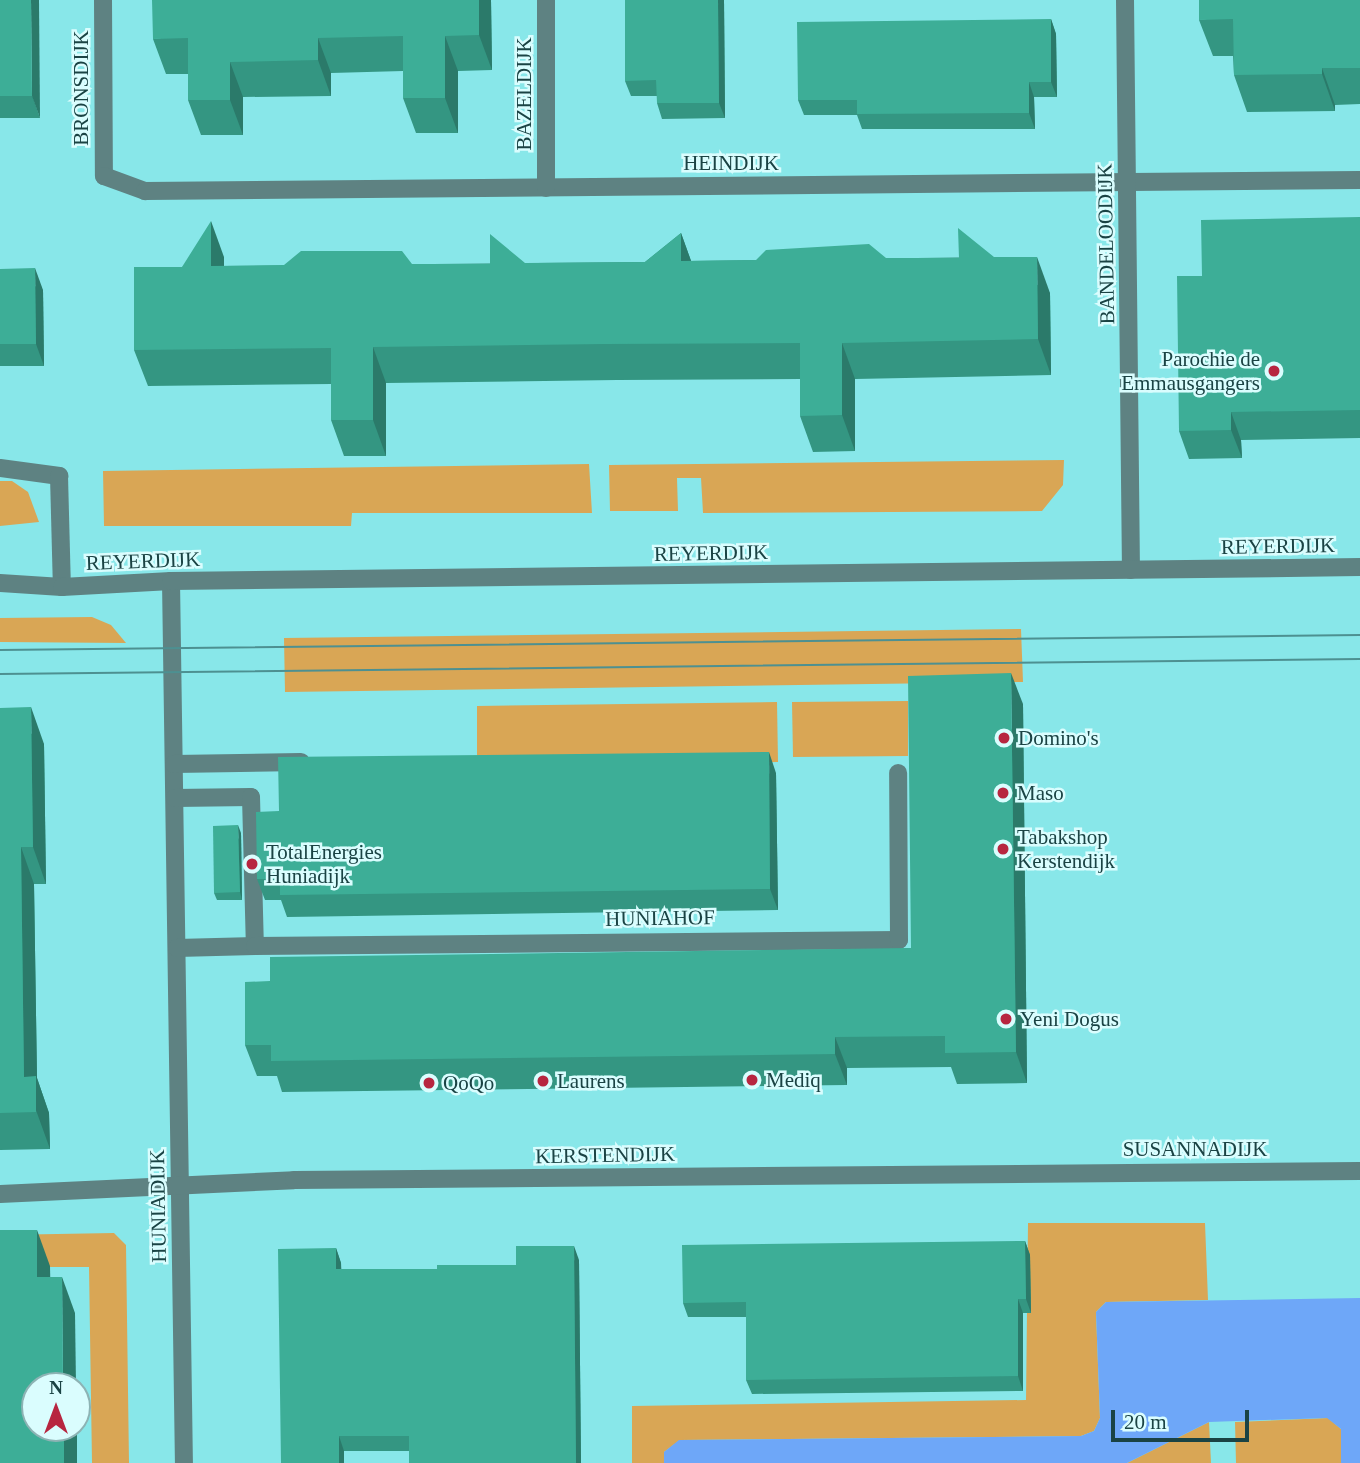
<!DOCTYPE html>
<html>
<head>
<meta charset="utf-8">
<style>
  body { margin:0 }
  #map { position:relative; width:1360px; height:1463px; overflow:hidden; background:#88e7e9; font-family:"Times New Roman",serif }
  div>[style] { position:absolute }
  .green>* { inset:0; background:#d9a655 }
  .water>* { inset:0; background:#6ea7f8 }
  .minor>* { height:18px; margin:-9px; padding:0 9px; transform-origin:9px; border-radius:9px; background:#5e8282 }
  .tram>* { height:2px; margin:-1px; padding:0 1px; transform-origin:1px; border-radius:1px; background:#4d9091 }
  .wall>* { inset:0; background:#349682 }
  .shaded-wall>* { inset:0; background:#2b7a6a }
  .building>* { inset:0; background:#3dae97 }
  .dots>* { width:19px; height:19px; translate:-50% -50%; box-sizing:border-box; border:4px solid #dafdfe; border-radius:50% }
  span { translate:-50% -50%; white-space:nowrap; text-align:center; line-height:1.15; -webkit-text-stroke:5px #dafdfe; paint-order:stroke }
  .street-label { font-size:21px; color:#1a4344 }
  .poi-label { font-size:21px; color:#1a4344 }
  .right { translate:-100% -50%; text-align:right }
  .left { translate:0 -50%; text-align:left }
  .north { position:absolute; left:21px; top:1372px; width:70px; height:70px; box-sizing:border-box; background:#dafdfe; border:2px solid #8db3b4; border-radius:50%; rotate:0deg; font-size:19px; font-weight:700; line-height:28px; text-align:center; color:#1a4344 }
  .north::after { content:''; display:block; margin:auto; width:24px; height:32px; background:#b72640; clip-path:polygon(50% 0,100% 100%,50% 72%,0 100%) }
  .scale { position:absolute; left:1111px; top:1410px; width:138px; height:32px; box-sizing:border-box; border:4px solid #1a4344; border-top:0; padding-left:9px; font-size:21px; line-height:24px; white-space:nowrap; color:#1a4344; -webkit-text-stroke:5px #dafdfe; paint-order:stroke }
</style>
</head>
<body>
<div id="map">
  <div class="green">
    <div style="clip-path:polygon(1064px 460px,1063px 485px,1042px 511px,703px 513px,701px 478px,677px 478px,678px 511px,610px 511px,609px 465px)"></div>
    <div style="clip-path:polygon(589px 464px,592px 513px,352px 513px,351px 526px,104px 526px,103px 471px)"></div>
    <div style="clip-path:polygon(0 481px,12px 481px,28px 492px,39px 522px,0 526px)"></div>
    <div style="clip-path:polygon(92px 617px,111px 625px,126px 643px,0 642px,0 618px)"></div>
    <div style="clip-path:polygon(1021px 629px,1023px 682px,285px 692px,284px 638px)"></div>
    <div style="clip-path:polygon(908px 701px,908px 756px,793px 757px,792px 702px)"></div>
    <div style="clip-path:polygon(777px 702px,778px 762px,477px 765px,477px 706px)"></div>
    <div style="clip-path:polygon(1028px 1223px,1205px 1223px,1208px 1300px,1106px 1302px,1096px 1312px,1100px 1418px,1094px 1431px,1081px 1436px,680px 1440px,664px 1452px,664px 1463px,632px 1463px,632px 1406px,1026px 1400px)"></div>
    <div style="clip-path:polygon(114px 1233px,126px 1245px,129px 1463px,92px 1463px,89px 1267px,0 1267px,0 1235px)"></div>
    <div style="clip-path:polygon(1328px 1418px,1341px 1429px,1341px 1463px,1236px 1463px,1235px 1422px)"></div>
    <div style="clip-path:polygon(1209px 1422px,1211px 1463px,1127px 1463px)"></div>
  </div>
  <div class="water">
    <div style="clip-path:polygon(1360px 1298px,1360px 1463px,1341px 1463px,1341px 1429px,1327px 1418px,1209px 1422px,1127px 1463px,664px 1463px,664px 1452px,679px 1440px,1081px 1436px,1094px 1431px,1100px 1418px,1096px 1312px,1106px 1302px)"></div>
  </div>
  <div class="minor">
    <div style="left:103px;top:0;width:176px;rotate:89.7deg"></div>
    <div style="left:104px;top:176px;width:44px;rotate:20.1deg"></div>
    <div style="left:145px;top:191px;width:1215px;rotate:-0.52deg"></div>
    <div style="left:546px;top:0;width:188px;rotate:90deg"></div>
    <div style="left:1125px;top:0;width:570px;rotate:89.4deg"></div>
    <div style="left:0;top:468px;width:60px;rotate:7.7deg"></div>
    <div style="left:59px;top:476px;width:111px;rotate:88.5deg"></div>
    <div style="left:171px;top:581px;width:882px;rotate:89.16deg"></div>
    <div style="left:0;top:583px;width:62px;rotate:3.7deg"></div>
    <div style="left:62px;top:587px;width:109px;rotate:-3.2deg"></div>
    <div style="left:171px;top:581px;width:1189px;rotate:-0.67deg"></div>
    <div style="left:174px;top:764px;width:127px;rotate:-0.9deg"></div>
    <div style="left:175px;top:798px;width:76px;rotate:-0.8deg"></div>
    <div style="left:251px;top:797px;width:149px;rotate:88.5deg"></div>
    <div style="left:255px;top:946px;width:78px;rotate:178.5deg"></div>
    <div style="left:255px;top:946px;width:644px;rotate:-0.53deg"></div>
    <div style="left:899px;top:940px;width:167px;rotate:-90.3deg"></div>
    <div style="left:0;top:1194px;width:294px;rotate:-2.7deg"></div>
    <div style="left:294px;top:1180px;width:1066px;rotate:-0.48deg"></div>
  </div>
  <div class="tram">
    <div style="left:0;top:650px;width:1360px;rotate:-0.63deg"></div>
    <div style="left:0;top:674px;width:1360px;rotate:-0.63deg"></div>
  </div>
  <div class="wall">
    <div style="clip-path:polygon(0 0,40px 118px,0 118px)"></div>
    <div style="clip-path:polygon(491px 0,492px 70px,458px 71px,458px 133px,416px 133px,403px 98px,403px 71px,331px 73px,331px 96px,243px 97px,243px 135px,201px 135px,188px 100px,188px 74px,166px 74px,153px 39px)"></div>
    <div style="clip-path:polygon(724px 0,725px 118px,662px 119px,657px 103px,657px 96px,631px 96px,625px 81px)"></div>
    <div style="clip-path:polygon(1360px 0,1360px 104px,1335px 105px,1335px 111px,1247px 112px,1234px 75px,1233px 56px,1213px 56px,1199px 20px)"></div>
    <div style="clip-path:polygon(1051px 19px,1056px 34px,1057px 97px,1034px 97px,1035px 129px,862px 129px,857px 115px,804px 115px,798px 100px)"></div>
    <div style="clip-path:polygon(1360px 217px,1360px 438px,1241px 440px,1242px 458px,1189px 459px,1179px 431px,1202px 276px)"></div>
    <div style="clip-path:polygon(681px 233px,691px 261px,994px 257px,1050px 293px,1051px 375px,855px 379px,855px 451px,813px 452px,800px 416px,800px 379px,617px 380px,386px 383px,386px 456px,344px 456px,331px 420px,331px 384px,148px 386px,134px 350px,182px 267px,224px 257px,224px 266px,645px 262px)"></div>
    <div style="clip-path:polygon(0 269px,43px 290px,44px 366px,0 366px)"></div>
    <div style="clip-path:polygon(1023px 704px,1027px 1083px,957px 1084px,951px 1067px,847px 1068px,847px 1085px,282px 1092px,277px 1076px,257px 1076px,245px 1045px,270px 981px,911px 948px)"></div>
    <div style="clip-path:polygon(0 708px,44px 744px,46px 884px,34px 884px,37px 1078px,49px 1113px,50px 1149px,0 1150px)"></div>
    <div style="clip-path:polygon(776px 773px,778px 910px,287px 917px,281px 900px,265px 900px,257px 879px,279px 811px)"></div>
    <div style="clip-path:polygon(241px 833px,242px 900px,217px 900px,214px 893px)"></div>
    <div style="clip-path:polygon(1025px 1241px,1030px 1255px,1031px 1313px,1023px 1313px,1023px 1391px,752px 1394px,746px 1380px,746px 1317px,688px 1317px,683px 1303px)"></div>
    <div style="clip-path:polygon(336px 1248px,341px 1263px,341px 1269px,437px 1269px,516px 1265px,579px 1260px,581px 1463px,409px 1463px,409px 1451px,344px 1451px,344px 1463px,281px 1463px)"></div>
  </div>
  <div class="shaded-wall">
    <div style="clip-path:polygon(31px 0,39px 0,40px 118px,32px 96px)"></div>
    <div style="clip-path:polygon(479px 0,491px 0,492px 70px,479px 35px)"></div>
    <div style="clip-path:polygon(718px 0,724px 0,725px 118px,719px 103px)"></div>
    <div style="clip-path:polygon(1051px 19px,1056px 34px,1057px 97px,1051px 82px)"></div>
    <div style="clip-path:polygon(445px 36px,458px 71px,458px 133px,445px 98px)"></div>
    <div style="clip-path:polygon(318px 38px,331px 73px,331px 96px,318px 60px)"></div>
    <div style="clip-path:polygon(230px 62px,243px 97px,243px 135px,230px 100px)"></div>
    <div style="clip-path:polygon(1322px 68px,1335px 105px,1335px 111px,1322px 74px)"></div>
    <div style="clip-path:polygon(1029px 82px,1034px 97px,1035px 129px,1029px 113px)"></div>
    <div style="clip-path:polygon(211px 221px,224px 257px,224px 302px,211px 266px)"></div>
    <div style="clip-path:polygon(681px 233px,694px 269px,681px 261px)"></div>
    <div style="clip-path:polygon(1037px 257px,1050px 293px,1051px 375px,1038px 339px)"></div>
    <div style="clip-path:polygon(35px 268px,43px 290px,44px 366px,36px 344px)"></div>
    <div style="clip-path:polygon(842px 343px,855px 379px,855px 451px,842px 415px)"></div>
    <div style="clip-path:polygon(373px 347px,386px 383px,386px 456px,373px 420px)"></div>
    <div style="clip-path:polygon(1231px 412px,1241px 440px,1242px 458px,1231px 430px)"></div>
    <div style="clip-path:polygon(1011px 673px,1023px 704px,1027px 1083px,1016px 1052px)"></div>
    <div style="clip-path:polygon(31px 707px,44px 744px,46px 884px,33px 847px)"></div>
    <div style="clip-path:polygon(769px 752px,776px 773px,778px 910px,770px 889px)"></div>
    <div style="clip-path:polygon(238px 825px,241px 833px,242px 900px,240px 892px)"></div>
    <div style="clip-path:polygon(21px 847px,34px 884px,37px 1078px,49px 1113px,50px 1149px,24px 1077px)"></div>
    <div style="clip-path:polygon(835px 1037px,847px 1068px,847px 1085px,835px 1054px)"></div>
    <div style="clip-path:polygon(37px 1230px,50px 1266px,51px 1313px,37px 1277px)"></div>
    <div style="clip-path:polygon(1025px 1241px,1030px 1255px,1031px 1313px,1026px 1299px)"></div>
    <div style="clip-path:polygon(574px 1246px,579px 1260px,581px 1463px,576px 1463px)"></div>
    <div style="clip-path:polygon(336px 1248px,341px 1263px,342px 1283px,336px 1269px)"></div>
    <div style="clip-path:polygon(62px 1277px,75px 1313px,76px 1386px,63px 1386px)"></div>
    <div style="clip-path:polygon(1018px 1299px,1023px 1313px,1023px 1391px,1018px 1376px)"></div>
    <div style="clip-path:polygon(64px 1428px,77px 1428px,77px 1463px,64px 1463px)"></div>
    <div style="clip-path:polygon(339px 1436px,344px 1451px,344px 1463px,339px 1463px)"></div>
  </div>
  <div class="building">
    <div style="clip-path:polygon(0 0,31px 0,32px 96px,0 96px)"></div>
    <div style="clip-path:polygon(152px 0,479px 0,479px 35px,445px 36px,445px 98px,403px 98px,403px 36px,318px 38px,318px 60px,230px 62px,230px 100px,188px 100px,188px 38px,153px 39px)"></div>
    <div style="clip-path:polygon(625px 0,718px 0,719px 103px,657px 103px,656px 80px,625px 81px)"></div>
    <div style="clip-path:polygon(1199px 0,1360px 0,1360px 68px,1322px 68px,1322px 74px,1234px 75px,1233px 19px,1199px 20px)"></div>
    <div style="clip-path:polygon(1051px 19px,1051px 82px,1029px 82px,1029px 113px,857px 114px,857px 100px,798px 100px,797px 22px)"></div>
    <div style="clip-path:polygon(1360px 217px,1360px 410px,1231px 412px,1231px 430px,1179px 431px,1177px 276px,1202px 276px,1201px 220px)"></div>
    <div style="clip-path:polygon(211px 221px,211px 266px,284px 265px,301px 251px,402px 251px,412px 264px,490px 264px,490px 234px,525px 263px,645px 262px,681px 233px,681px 261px,756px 260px,766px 250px,869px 244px,886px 258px,959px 258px,958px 228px,994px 257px,1037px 257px,1038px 339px,842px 343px,842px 415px,800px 416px,800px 343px,604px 344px,373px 347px,373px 420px,331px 420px,331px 348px,134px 350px,134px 267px,182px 267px)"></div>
    <div style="clip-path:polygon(35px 268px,36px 344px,0 344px,0 269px)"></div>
    <div style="clip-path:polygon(1011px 673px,1016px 1052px,945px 1053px,945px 1036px,835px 1037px,835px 1054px,271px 1061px,271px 1045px,245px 1045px,245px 982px,270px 981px,270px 957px,911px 948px,908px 676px)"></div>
    <div style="clip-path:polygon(31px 707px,33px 847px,21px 847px,24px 1077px,36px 1076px,36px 1112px,0 1113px,0 708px)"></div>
    <div style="clip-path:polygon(769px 752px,770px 889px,280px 895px,280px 879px,257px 879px,256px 812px,279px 811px,278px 757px)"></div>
    <div style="clip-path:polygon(238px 825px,240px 892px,214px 893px,213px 826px)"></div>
    <div style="clip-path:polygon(0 1230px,37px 1230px,37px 1277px,62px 1277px,63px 1386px,35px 1386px,35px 1428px,64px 1428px,64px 1463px,0 1463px)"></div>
    <div style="clip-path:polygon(1025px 1241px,1026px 1299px,1018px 1299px,1018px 1376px,746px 1380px,746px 1302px,683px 1303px,682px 1245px)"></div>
    <div style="clip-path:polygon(516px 1246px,574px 1246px,576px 1463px,409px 1463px,409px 1436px,339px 1436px,339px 1463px,281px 1463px,278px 1249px,336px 1248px,336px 1269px,437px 1269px,437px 1265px,516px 1265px)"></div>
  </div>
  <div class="dots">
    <div style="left:1274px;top:371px;background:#b72640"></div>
    <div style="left:1004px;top:738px;background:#b72640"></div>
    <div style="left:1003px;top:793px;background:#b72640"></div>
    <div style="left:1003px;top:849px;background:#b72640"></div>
    <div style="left:252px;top:864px;background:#b72640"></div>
    <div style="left:1006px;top:1019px;background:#b72640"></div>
    <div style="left:752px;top:1080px;background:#b72640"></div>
    <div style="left:543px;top:1081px;background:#b72640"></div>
    <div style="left:429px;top:1083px;background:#b72640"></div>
  </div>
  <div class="street-label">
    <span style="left:81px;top:88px;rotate:-90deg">BRONSDIJK</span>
    <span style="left:524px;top:94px;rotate:-90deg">BAZELDIJK</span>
    <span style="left:731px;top:163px">HEINDIJK</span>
    <span style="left:1106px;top:244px;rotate:-91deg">BANDELOODIJK</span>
    <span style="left:1278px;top:546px;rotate:-1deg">REYERDIJK</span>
    <span style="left:711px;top:553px;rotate:-1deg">REYERDIJK</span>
    <span style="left:143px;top:561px;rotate:-2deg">REYERDIJK</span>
    <span style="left:660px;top:918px;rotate:-1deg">HUNIAHOF</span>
    <span style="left:1195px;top:1149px">SUSANNADIJK</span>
    <span style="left:605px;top:1155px;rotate:-1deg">KERSTENDIJK</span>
    <span style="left:158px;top:1206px;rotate:-91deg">HUNIADIJK</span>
  </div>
  <div class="poi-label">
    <span class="right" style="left:1260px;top:371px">Parochie de<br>Emmausgangers</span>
    <span class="left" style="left:1018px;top:738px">Domino's</span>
    <span class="left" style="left:1017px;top:793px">Maso</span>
    <span class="left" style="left:1017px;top:849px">Tabakshop<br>Kerstendijk</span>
    <span class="left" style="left:266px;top:864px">TotalEnergies<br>Huniadijk</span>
    <span class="left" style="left:1020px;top:1019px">Yeni Dogus</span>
    <span class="left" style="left:766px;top:1080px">Mediq</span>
    <span class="left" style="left:557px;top:1081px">Laurens</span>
    <span class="left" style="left:443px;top:1083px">QoQo</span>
  </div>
  <div class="north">N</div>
  <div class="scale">20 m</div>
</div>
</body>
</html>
